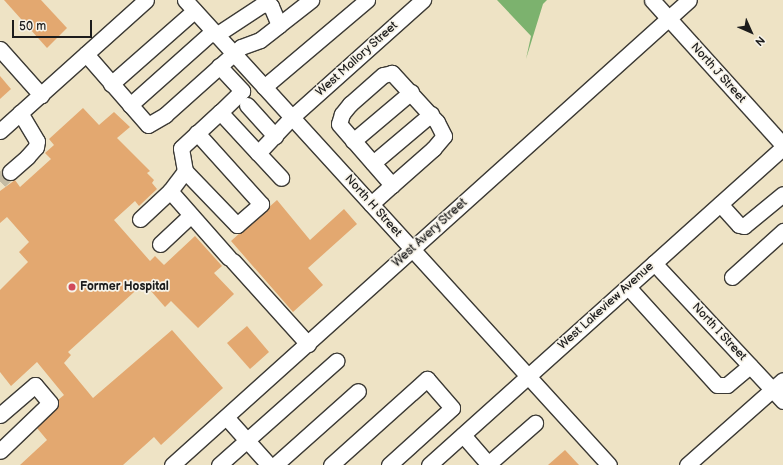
<!DOCTYPE html>
<html>
<head>
<meta charset="utf-8">
<style>
  body { margin:0 }
  #map { position:relative; width:783px; height:465px; overflow:hidden; background:#eee3c5; font-family:"Balsamiq Sans",sans-serif }
  div>[style] { position:absolute }
  .forest>* { inset:0; background:#7cb26e }
  .building>* { inset:0; background:#e3a870 }
  .minor-tunnel>* { height:15px; margin-top:-7.5px; transform-origin:0; background:repeating-linear-gradient(90deg,#c4bba3 0 15px,transparent 0 23px) }
  .roads { filter:drop-shadow(1px 0 #3c3a35) drop-shadow(-1px 0 #3c3a35) drop-shadow(0 1px #3c3a35) drop-shadow(0 -1px #3c3a35) }
  .minor>* { height:15px; margin:-7.5px; padding:0 7.5px; transform-origin:7.5px; border-radius:7.5px; background:#fff }
  .dots>* { width:11px; height:11px; translate:-50% -50%; box-sizing:border-box; border:2px solid #f7f3e8; border-radius:50% }
  span { translate:-50% -50%; white-space:nowrap; text-align:center; line-height:1.15; -webkit-text-stroke:3.5px #f7f3e8; paint-order:stroke }
  .street-label { font-size:12px; color:#1c1c1c }
  .poi-label { font-size:12px; color:#1c1c1c; font-weight:700 }
  .left { translate:0 -50%; text-align:left }
  .north { position:absolute; left:731px; top:12px; width:40px; height:40px; -webkit-text-stroke:3px #f7f3e8; paint-order:stroke; rotate:135deg; font-size:11px; font-weight:700; line-height:16px; text-align:center; color:#1c1c1c }
  .north::after { content:''; display:block; margin:auto; width:14px; height:18px; background:#1c1c1c; clip-path:polygon(50% 0,100% 100%,50% 72%,0 100%) }
  .scale { position:absolute; left:12px; top:20px; width:80px; height:18px; box-sizing:border-box; border:2px solid #1c1c1c; border-top:0; padding-left:5px; font-size:12px; line-height:14px; white-space:nowrap; color:#1c1c1c; -webkit-text-stroke:3px #f7f3e8; paint-order:stroke }
</style>
</head>
<body>
<div id="map">
  <div class="forest">
    <div style="clip-path:polygon(497px 0,547px 0,543px 4px,526px 59px,531px 36px)"></div>
  </div>
  <div class="building">
    <div style="clip-path:polygon(4px 0,41px 0,67px 28px,47px 48px)"></div>
    <div style="clip-path:polygon(0 76px,11px 89px,0 99px)"></div>
    <div style="clip-path:polygon(83px 108px,99px 125px,114px 112px,130px 127px,117px 138px,150px 171px,147px 173px,154px 180px,152px 183px,157px 189px,139px 206px,135px 201px,114px 220px,150px 261px,155px 256px,164px 265px,195px 236px,222px 266px,214px 273px,234px 294px,198px 328px,171px 301px,165px 307px,144px 283px,68px 352px,71px 355px,64px 363px,93px 398px,172px 330px,223px 388px,161px 445px,154px 437px,123px 465px,20px 465px,47px 440px,37px 428px,56px 409px,58px 400px,64px 395px,37px 362px,11px 386px,0 372px,0 290px,28px 262px,19px 252px,29px 242px,7px 217px,0 223px,0 191px,15px 180px,20px 187px,51px 159px,45px 153px,54px 145px,49px 139px)"></div>
    <div style="clip-path:polygon(277px 200px,310px 240px,344px 209px,357px 224px,308px 268px,323px 285px,293px 312px,231px 241px)"></div>
    <div style="clip-path:polygon(247px 326px,269px 352px,250px 369px,227px 343px)"></div>
    <div style="clip-path:polygon(565px 450px,579px 465px,548px 465px)"></div>
  </div>
  <div class="minor-tunnel">
    <div style="left:0;top:181px;width:13px;rotate:-42deg"></div>
  </div>
  <div class="roads">
    <div class="minor">
      <div style="left:185px;top:0;width:629px;rotate:47.64deg"></div>
      <div style="left:652px;top:0;width:195px;rotate:47.9deg"></div>
      <div style="left:279px;top:25px;width:41px;rotate:-38deg"></div>
      <div style="left:216px;top:35px;width:56px;rotate:-33.4deg"></div>
      <div style="left:263px;top:4px;width:4px;rotate:-76deg"></div>
      <div style="left:0;top:49px;width:62px;rotate:48.3deg"></div>
      <div style="left:86px;top:54px;width:94px;rotate:48.9deg"></div>
      <div style="left:148px;top:125px;width:20px;rotate:-30deg"></div>
      <div style="left:165px;top:115px;width:102px;rotate:-41.8deg"></div>
      <div style="left:241px;top:47px;width:20px;rotate:-20deg"></div>
      <div style="left:260px;top:40px;width:24px;rotate:-38deg"></div>
      <div style="left:279px;top:25px;width:21px;rotate:-113deg"></div>
      <div style="left:271px;top:6px;width:8px;rotate:-166deg"></div>
      <div style="left:219px;top:66px;width:34px;rotate:47deg"></div>
      <div style="left:242px;top:91px;width:30px;rotate:136deg"></div>
      <div style="left:220px;top:112px;width:56px;rotate:47.2deg"></div>
      <div style="left:258px;top:153px;width:50px;rotate:-46.6deg"></div>
      <div style="left:292px;top:117px;width:176px;rotate:-41.8deg"></div>
      <div style="left:111px;top:84px;width:111px;rotate:-41.3deg"></div>
      <div style="left:264px;top:87px;width:135px;rotate:-40.2deg"></div>
      <div style="left:130px;top:105px;width:111px;rotate:-41.7deg"></div>
      <div style="left:247px;top:105px;width:42px;rotate:47.9deg"></div>
      <div style="left:0;top:131px;width:196px;rotate:-41.9deg"></div>
      <div style="left:353px;top:141px;width:76px;rotate:-40.2deg"></div>
      <div style="left:258px;top:153px;width:34px;rotate:47deg"></div>
      <div style="left:373px;top:163px;width:76px;rotate:-40.2deg"></div>
      <div style="left:185px;top:171px;width:75px;rotate:46.1deg"></div>
      <div style="left:237px;top:225px;width:32px;rotate:-41deg"></div>
      <div style="left:261px;top:204px;width:96px;rotate:-132deg"></div>
      <div style="left:10px;top:172px;width:23px;rotate:-41deg"></div>
      <div style="left:27px;top:157px;width:13px;rotate:-48deg"></div>
      <div style="left:36px;top:147px;width:6px;rotate:-81deg"></div>
      <div style="left:37px;top:141px;width:33px;rotate:-121deg"></div>
      <div style="left:170px;top:191px;width:25px;rotate:-53deg"></div>
      <div style="left:185px;top:171px;width:23px;rotate:-100deg"></div>
      <div style="left:181px;top:148px;width:53px;rotate:-42.7deg"></div>
      <div style="left:371px;top:204px;width:28px;rotate:-42deg"></div>
      <div style="left:392px;top:185px;width:55px;rotate:-41.3deg"></div>
      <div style="left:433px;top:149px;width:17px;rotate:-50deg"></div>
      <div style="left:444px;top:136px;width:16px;rotate:-117deg"></div>
      <div style="left:437px;top:122px;width:67px;rotate:-132.6deg"></div>
      <div style="left:392px;top:73px;width:9px;rotate:167deg"></div>
      <div style="left:383px;top:75px;width:44px;rotate:138.7deg"></div>
      <div style="left:350px;top:104px;width:13px;rotate:129deg"></div>
      <div style="left:342px;top:114px;width:10px;rotate:107deg"></div>
      <div style="left:339px;top:124px;width:81px;rotate:49deg"></div>
      <div style="left:720px;top:204px;width:28px;rotate:48deg"></div>
      <div style="left:739px;top:225px;width:5px;rotate:11deg"></div>
      <div style="left:744px;top:226px;width:50px;rotate:-39.4deg"></div>
      <div style="left:140px;top:219px;width:41px;rotate:-43deg"></div>
      <div style="left:170px;top:191px;width:89px;rotate:48.6deg"></div>
      <div style="left:160px;top:244px;width:42px;rotate:-43.1deg"></div>
      <div style="left:233px;top:261px;width:112px;rotate:47.9deg"></div>
      <div style="left:654px;top:263px;width:189px;rotate:46.9deg"></div>
      <div style="left:732px;top:277px;width:69px;rotate:-42deg"></div>
      <div style="left:628px;top:287px;width:132px;rotate:47.8deg"></div>
      <div style="left:717px;top:385px;width:10px"></div>
      <div style="left:727px;top:385px;width:30px;rotate:-40deg"></div>
      <div style="left:0;top:415px;width:46px;rotate:-40.6deg"></div>
      <div style="left:35px;top:385px;width:23px;rotate:50deg"></div>
      <div style="left:50px;top:403px;width:69px;rotate:136.2deg"></div>
      <div style="left:226px;top:417px;width:64px;rotate:48.1deg"></div>
      <div style="left:463px;top:435px;width:38px;rotate:49deg"></div>
      <div style="left:172px;top:465px;width:695px;rotate:-41.97deg"></div>
      <div style="left:219px;top:465px;width:157px;rotate:-41.6deg"></div>
      <div style="left:275px;top:465px;width:111px;rotate:-41.7deg"></div>
      <div style="left:331px;top:465px;width:129px;rotate:-41.9deg"></div>
      <div style="left:427px;top:379px;width:38px;rotate:49deg"></div>
      <div style="left:452px;top:408px;width:85px;rotate:137.9deg"></div>
      <div style="left:429px;top:465px;width:476px;rotate:-41.9deg"></div>
      <div style="left:487px;top:465px;width:64px;rotate:-41.2deg"></div>
      <div style="left:687px;top:465px;width:128px;rotate:-41.5deg"></div>
    </div>
  </div>
  <div class="dots">
    <div style="left:72px;top:287px;background:#d1495b"></div>
  </div>
  <div class="street-label">
    <span style="left:357px;top:59px;rotate:-42deg">West Mallory Street</span>
    <span style="left:718px;top:73px;rotate:48deg">North J Street</span>
    <span style="left:373px;top:206px;rotate:48deg">North H Street</span>
    <span style="left:430px;top:233px;rotate:-42deg">West Avery Street</span>
    <span style="left:606px;top:306px;rotate:-42deg">West Lakeview Avenue</span>
    <span style="left:719px;top:332px;rotate:47deg">North I Street</span>
  </div>
  <div class="poi-label">
    <span class="left" style="left:80px;top:287px">Former Hospital</span>
  </div>
  <div class="north">N</div>
  <div class="scale">50 m</div>
</div>
</body>
</html>
